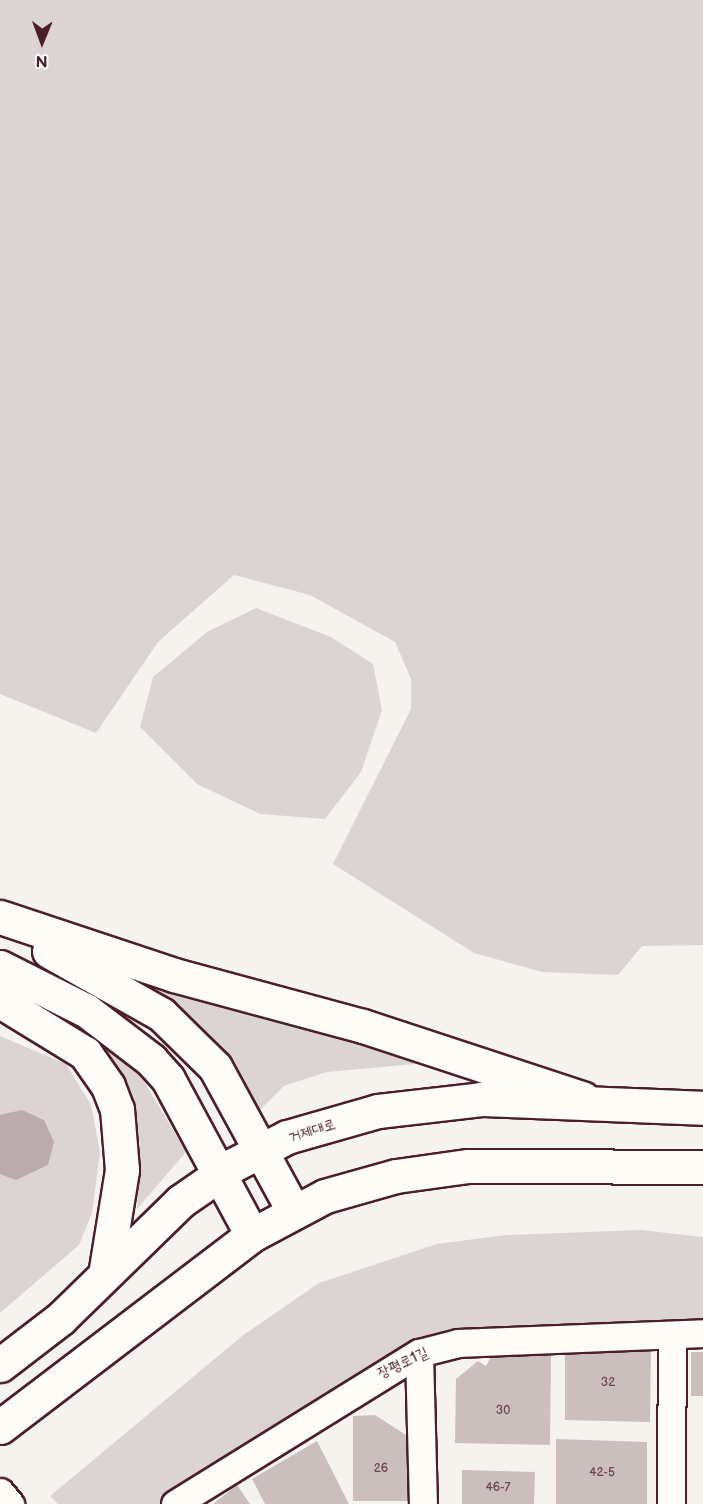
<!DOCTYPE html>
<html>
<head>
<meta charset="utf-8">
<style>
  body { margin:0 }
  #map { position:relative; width:703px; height:1504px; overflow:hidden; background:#f6f3ef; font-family:"Balsamiq Sans","Poor Story",sans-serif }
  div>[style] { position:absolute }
  .green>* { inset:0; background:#dcd4d2 }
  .water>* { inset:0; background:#bbabac }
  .building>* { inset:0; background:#cbbfbe }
  .roads { filter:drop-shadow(2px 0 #4a1f2b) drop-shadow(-2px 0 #4a1f2b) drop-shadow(0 2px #4a1f2b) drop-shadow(0 -2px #4a1f2b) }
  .minor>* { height:27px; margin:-13.5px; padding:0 13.5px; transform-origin:13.5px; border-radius:13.5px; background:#fdfcf7 }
  .tertiary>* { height:33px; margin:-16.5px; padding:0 16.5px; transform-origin:16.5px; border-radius:16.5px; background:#fdfcf7 }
  .secondary>* { height:33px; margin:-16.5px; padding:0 16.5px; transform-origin:16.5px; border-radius:16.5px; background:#fdfcf7 }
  span { translate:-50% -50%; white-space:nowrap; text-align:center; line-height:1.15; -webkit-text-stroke:6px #fdfcf7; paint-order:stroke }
  .number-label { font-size:12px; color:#6a4750 }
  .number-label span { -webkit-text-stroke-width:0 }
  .street-label { font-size:15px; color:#4a1f2b }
  .north { position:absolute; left:12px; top:12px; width:60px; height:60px; -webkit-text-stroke:4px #fdfcf7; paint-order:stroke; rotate:181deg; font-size:16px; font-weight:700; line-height:24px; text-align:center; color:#4a1f2b }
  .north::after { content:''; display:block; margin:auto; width:21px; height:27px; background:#4a1f2b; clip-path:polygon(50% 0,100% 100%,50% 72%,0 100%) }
</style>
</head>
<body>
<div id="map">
  <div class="green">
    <div style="clip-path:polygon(0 0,703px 0,703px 945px,642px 946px,618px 975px,542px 972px,474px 953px,333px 864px,411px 709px,411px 679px,395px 642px,310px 595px,234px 575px,158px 642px,96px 733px,0 694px)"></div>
    <div style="clip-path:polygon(256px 608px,331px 637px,373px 664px,382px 710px,361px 772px,325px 819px,260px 814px,197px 784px,140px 727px,153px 677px,207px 632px)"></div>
    <div style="clip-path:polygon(148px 980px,180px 995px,425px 1063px,327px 1072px,284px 1086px,260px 1110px,221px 1048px)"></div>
    <div style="clip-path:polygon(0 1036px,66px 1064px,91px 1105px,100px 1152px,92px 1213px,79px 1245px,0 1313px)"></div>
    <div style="clip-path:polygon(104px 1045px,135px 1066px,186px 1152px,137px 1209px,140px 1145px,135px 1115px)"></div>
    <div style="clip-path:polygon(641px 1230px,703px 1237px,703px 1333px,458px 1343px,175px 1504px,58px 1504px,50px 1496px,242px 1336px,319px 1283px,437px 1244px,506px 1235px)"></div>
  </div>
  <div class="water">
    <div style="clip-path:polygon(22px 1110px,44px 1120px,54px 1142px,48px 1165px,16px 1180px,0 1174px,0 1115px)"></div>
  </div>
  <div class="building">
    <div style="clip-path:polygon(565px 1344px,651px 1346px,650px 1422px,565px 1420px)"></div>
    <div style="clip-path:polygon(691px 1352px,703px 1352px,703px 1396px,691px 1396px)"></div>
    <div style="clip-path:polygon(493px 1353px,551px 1354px,550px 1445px,455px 1443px,456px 1379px,478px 1361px,486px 1366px)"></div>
    <div style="clip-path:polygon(375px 1415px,409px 1437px,409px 1501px,353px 1501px,353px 1416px)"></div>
    <div style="clip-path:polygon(556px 1439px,647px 1442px,647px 1504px,556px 1504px)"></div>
    <div style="clip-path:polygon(317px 1441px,349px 1504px,265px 1504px,252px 1479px)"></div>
    <div style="clip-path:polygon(462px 1470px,535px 1472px,534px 1504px,462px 1504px)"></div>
    <div style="clip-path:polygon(237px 1485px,250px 1504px,213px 1504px)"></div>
  </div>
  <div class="roads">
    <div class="minor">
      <div style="left:419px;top:1353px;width:151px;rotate:88.5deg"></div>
      <div style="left:0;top:1492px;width:16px;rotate:50deg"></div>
      <div style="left:175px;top:1504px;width:287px;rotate:-31.8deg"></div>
      <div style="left:419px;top:1353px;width:40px;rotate:-14.4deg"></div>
      <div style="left:458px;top:1343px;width:245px;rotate:-2.3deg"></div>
      <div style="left:671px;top:1504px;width:169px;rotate:-89.7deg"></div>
    </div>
    <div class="tertiary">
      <div style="left:0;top:917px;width:183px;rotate:18.4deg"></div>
      <div style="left:174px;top:975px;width:196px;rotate:15.1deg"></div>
      <div style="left:363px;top:1026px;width:231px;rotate:18.2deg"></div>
      <div style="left:49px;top:951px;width:129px;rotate:29.4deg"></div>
      <div style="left:161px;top:1014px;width:76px;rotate:44.5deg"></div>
      <div style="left:215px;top:1067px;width:163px;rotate:61.4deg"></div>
      <div style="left:0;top:967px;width:97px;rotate:26.8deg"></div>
      <div style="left:87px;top:1011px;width:81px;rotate:37.4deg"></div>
      <div style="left:151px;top:1060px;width:25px;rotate:48deg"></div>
      <div style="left:168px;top:1079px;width:177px;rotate:61.7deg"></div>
      <div style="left:0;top:1001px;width:100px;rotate:31.5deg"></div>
      <div style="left:85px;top:1053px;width:40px;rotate:55.1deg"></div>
      <div style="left:108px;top:1086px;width:25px;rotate:69deg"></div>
      <div style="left:117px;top:1109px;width:61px;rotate:85.3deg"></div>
      <div style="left:122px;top:1170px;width:100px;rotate:99.2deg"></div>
    </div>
    <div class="secondary">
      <div style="left:0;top:1365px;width:76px;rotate:-37.5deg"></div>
      <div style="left:60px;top:1319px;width:169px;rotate:-44.3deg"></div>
      <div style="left:181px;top:1201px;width:63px;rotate:-34.7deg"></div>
      <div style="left:233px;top:1165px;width:61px;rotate:-27.4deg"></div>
      <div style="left:287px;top:1137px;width:95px;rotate:-15.9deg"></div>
      <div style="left:378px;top:1111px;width:104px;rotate:-6.6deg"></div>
      <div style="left:481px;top:1099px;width:222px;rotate:2.3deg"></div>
      <div style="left:0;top:1427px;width:317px;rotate:-37.3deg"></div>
      <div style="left:252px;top:1235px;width:83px;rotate:-28.1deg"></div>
      <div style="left:325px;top:1196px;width:74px;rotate:-15.7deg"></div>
      <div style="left:396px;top:1176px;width:73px;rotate:-7.9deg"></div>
      <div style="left:468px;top:1166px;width:235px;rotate:0.2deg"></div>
    </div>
  </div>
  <div class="number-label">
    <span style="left:608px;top:1383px">32</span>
    <span style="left:503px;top:1411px">30</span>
    <span style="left:381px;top:1469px">26</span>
    <span style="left:602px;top:1473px">42-5</span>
    <span style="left:498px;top:1488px">46-7</span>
  </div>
  <div class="street-label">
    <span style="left:312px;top:1131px;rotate:-17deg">거제대로</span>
    <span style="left:403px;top:1363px;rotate:-25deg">장평로1길</span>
  </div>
  <div class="north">N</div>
</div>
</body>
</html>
